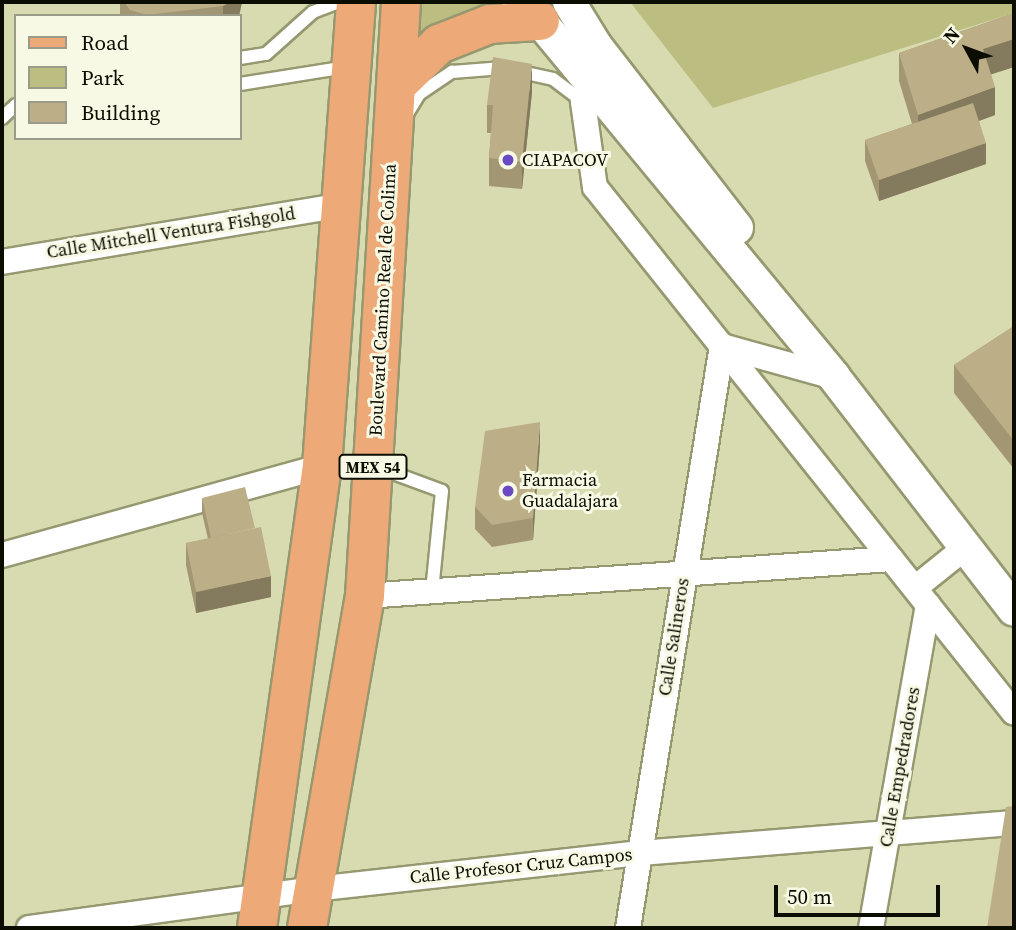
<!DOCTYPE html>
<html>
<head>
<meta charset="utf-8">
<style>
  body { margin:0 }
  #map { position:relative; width:1016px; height:930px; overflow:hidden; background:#d8dab0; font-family:"Source Serif 4",serif }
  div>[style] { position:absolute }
  .green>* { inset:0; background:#bbbe80 }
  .roads { filter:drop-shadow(2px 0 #969870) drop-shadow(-2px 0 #969870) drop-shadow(0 2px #969870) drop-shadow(0 -2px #969870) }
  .service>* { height:12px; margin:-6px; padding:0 6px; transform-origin:6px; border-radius:6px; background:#fff }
  .minor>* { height:24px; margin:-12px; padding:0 12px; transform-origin:12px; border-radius:12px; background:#fff }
  .tertiary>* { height:32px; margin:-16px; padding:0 16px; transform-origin:16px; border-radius:16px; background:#fff }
  .primary>* { height:38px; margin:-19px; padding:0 19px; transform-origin:19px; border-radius:19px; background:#eda977 }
  .wall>* { inset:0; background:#a29673 }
  .shaded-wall>* { inset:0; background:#847a5e }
  .building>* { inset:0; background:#bcae86 }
  .dots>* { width:19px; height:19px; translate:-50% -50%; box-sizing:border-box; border:4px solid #f8f9e4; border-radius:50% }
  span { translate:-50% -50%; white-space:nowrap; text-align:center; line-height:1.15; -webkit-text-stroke:6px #f8f9e4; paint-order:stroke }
  .shield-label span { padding:2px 5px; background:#f8f9e4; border:2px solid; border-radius:5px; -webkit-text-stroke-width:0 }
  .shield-label { font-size:16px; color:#0c0d01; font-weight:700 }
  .poi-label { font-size:18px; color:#0c0d01 }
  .left { translate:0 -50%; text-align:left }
  .street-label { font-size:18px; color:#0c0d01 }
  .frame { position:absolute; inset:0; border:4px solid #0c0d01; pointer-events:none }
  .legend { position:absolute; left:14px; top:14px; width:228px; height:126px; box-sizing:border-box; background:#f8f9e4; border:2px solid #9a9b89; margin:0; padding:9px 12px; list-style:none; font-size:21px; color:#0c0d01 }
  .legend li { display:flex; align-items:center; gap:14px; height:35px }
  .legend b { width:35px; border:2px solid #9a9b89 }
  .north { position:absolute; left:932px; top:14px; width:70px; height:70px; -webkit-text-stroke:5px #f8f9e4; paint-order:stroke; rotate:311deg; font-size:19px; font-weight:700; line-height:28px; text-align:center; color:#0c0d01 }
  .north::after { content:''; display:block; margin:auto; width:24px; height:32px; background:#0c0d01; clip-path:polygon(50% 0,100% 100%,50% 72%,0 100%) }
  .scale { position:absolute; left:774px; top:885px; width:166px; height:32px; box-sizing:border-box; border:4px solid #0c0d01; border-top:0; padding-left:9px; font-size:21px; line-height:24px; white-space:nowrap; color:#0c0d01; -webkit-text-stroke:5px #f8f9e4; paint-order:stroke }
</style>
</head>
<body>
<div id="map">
  <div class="green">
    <div style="clip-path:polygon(416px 2px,504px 2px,518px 14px,413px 54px)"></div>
    <div style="clip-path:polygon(630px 2px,1014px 2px,1014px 13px,713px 108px)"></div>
  </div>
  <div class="roads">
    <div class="service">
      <div style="left:240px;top:58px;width:26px;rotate:-9deg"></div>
      <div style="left:266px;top:54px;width:63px;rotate:-41.8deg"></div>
      <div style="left:313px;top:12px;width:28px;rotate:-21deg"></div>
      <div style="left:240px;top:84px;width:107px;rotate:-9.1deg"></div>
      <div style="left:407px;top:114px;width:23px;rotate:-59deg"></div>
      <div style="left:419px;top:94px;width:40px;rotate:-34deg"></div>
      <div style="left:452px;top:72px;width:51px;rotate:-4.5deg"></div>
      <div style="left:503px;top:68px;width:51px;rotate:12.4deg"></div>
      <div style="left:553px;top:79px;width:38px;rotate:37deg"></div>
      <div style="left:2px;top:118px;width:19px;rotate:-43deg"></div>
      <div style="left:377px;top:467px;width:69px;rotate:20.3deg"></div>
      <div style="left:442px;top:491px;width:101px;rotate:95.7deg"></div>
    </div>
    <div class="minor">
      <div style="left:598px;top:90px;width:19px;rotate:141deg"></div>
      <div style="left:583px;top:102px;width:86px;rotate:82deg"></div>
      <div style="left:595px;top:187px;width:672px;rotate:51.46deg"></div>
      <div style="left:2px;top:262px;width:344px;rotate:-9.5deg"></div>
      <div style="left:2px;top:555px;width:332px;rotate:-15.5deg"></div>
      <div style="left:915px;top:588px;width:64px;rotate:-38.7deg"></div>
      <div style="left:365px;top:596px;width:527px;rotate:-4.02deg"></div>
      <div style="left:29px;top:928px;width:288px;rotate:-7.8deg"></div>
      <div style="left:314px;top:889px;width:328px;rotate:-6.3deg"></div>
      <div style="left:640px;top:853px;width:375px;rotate:-4.6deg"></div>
      <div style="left:628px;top:928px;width:590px;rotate:-80.83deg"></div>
      <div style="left:722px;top:346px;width:116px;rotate:15.5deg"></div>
      <div style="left:871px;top:928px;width:328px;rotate:-80deg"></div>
    </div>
    <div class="tertiary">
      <div style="left:518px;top:2px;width:29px;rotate:41deg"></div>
      <div style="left:540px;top:21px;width:462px;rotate:50.4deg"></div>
      <div style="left:834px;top:377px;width:294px;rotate:52.3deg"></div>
      <div style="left:569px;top:2px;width:52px;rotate:58.5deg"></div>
      <div style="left:596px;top:46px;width:230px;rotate:52.2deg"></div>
    </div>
    <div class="primary">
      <div style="left:397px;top:85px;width:59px;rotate:-44.3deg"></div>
      <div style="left:439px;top:44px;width:55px;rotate:-21.4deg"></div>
      <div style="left:490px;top:24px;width:50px;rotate:-3.4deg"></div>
      <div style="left:257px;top:928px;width:467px;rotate:-82deg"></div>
      <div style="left:322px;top:466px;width:465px;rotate:-85.8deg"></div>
      <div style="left:307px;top:928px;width:337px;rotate:-80.1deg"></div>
      <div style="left:365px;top:596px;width:595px;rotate:-86.53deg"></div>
    </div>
  </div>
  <div class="wall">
    <div style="clip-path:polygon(120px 2px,242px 2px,239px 16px,120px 16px)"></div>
    <div style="clip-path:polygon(1014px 13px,1014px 67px,991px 74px,995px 115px,979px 121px,986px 164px,879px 201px,865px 161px,865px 140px,912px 124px,899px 81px,899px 53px)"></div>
    <div style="clip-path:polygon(532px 92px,522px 189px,489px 186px,489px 158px,491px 133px,487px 133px,487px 105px)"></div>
    <div style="clip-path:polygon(1014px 326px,1014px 469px,954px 393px,954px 365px)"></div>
    <div style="clip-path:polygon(540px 444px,533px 540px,492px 547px,475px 529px,475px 507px)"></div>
    <div style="clip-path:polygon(202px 498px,271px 597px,196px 613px,186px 565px,186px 543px,208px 539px,202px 513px)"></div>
  </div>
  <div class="shaded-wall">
    <div style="clip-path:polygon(230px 2px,242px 2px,239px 16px,223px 16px,223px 6px)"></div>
    <div style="clip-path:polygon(1014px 39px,1014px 67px,983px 77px,983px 49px)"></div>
    <div style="clip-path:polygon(532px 64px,532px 92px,522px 189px,522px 162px)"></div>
    <div style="clip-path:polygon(995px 87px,995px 115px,918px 143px,918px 115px)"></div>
    <div style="clip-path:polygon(986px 143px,986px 164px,879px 201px,879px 180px)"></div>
    <div style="clip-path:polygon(540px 422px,540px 444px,533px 540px,533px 518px)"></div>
    <div style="clip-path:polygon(271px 576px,271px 597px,196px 613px,196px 592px)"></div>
  </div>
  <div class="building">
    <div style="clip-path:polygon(124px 2px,230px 2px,223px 6px,147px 15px,130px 10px)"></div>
    <div style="clip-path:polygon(1014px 13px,1014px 39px,983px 49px,995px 87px,918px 115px,899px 53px)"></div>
    <div style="clip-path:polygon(493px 57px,532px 64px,522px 162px,489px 158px,493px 105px,487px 105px)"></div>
    <div style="clip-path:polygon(973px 103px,986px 143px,879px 180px,865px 140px)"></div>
    <div style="clip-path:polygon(1014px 326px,1014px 441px,954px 365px)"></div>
    <div style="clip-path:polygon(540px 422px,533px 518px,492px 525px,475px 507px,485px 431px)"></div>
    <div style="clip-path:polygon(245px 487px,255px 528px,211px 538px,202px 498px)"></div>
    <div style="clip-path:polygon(261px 527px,271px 576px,196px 592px,186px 543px)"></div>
    <div style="clip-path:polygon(1014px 806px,1014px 928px,987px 928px,1006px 807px)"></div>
  </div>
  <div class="dots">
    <div style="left:508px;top:160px;background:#694ac3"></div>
    <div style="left:508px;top:491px;background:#694ac3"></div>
  </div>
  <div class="shield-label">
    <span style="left:373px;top:467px">MEX 54</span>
  </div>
  <div class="poi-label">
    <span class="left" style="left:522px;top:160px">CIAPACOV</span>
    <span class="left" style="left:522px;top:491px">Farmacia<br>Guadalajara</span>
  </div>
  <div class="street-label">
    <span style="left:171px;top:233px;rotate:-9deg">Calle Mitchell Ventura Fishgold</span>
    <span style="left:383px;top:300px;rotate:-87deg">Boulevard Camino Real de Colima</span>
    <span style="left:674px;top:637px;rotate:-81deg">Calle Salineros</span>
    <span style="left:900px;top:767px;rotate:-80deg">Calle Empedradores</span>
    <span style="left:521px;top:866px;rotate:-6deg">Calle Profesor Cruz Campos</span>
  </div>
  <div class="frame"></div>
  <ul class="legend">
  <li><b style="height:9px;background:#eda977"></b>Road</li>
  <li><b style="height:19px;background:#bbbe80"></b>Park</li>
  <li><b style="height:19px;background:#bcae86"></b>Building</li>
  </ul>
  <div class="north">N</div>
  <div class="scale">50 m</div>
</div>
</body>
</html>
